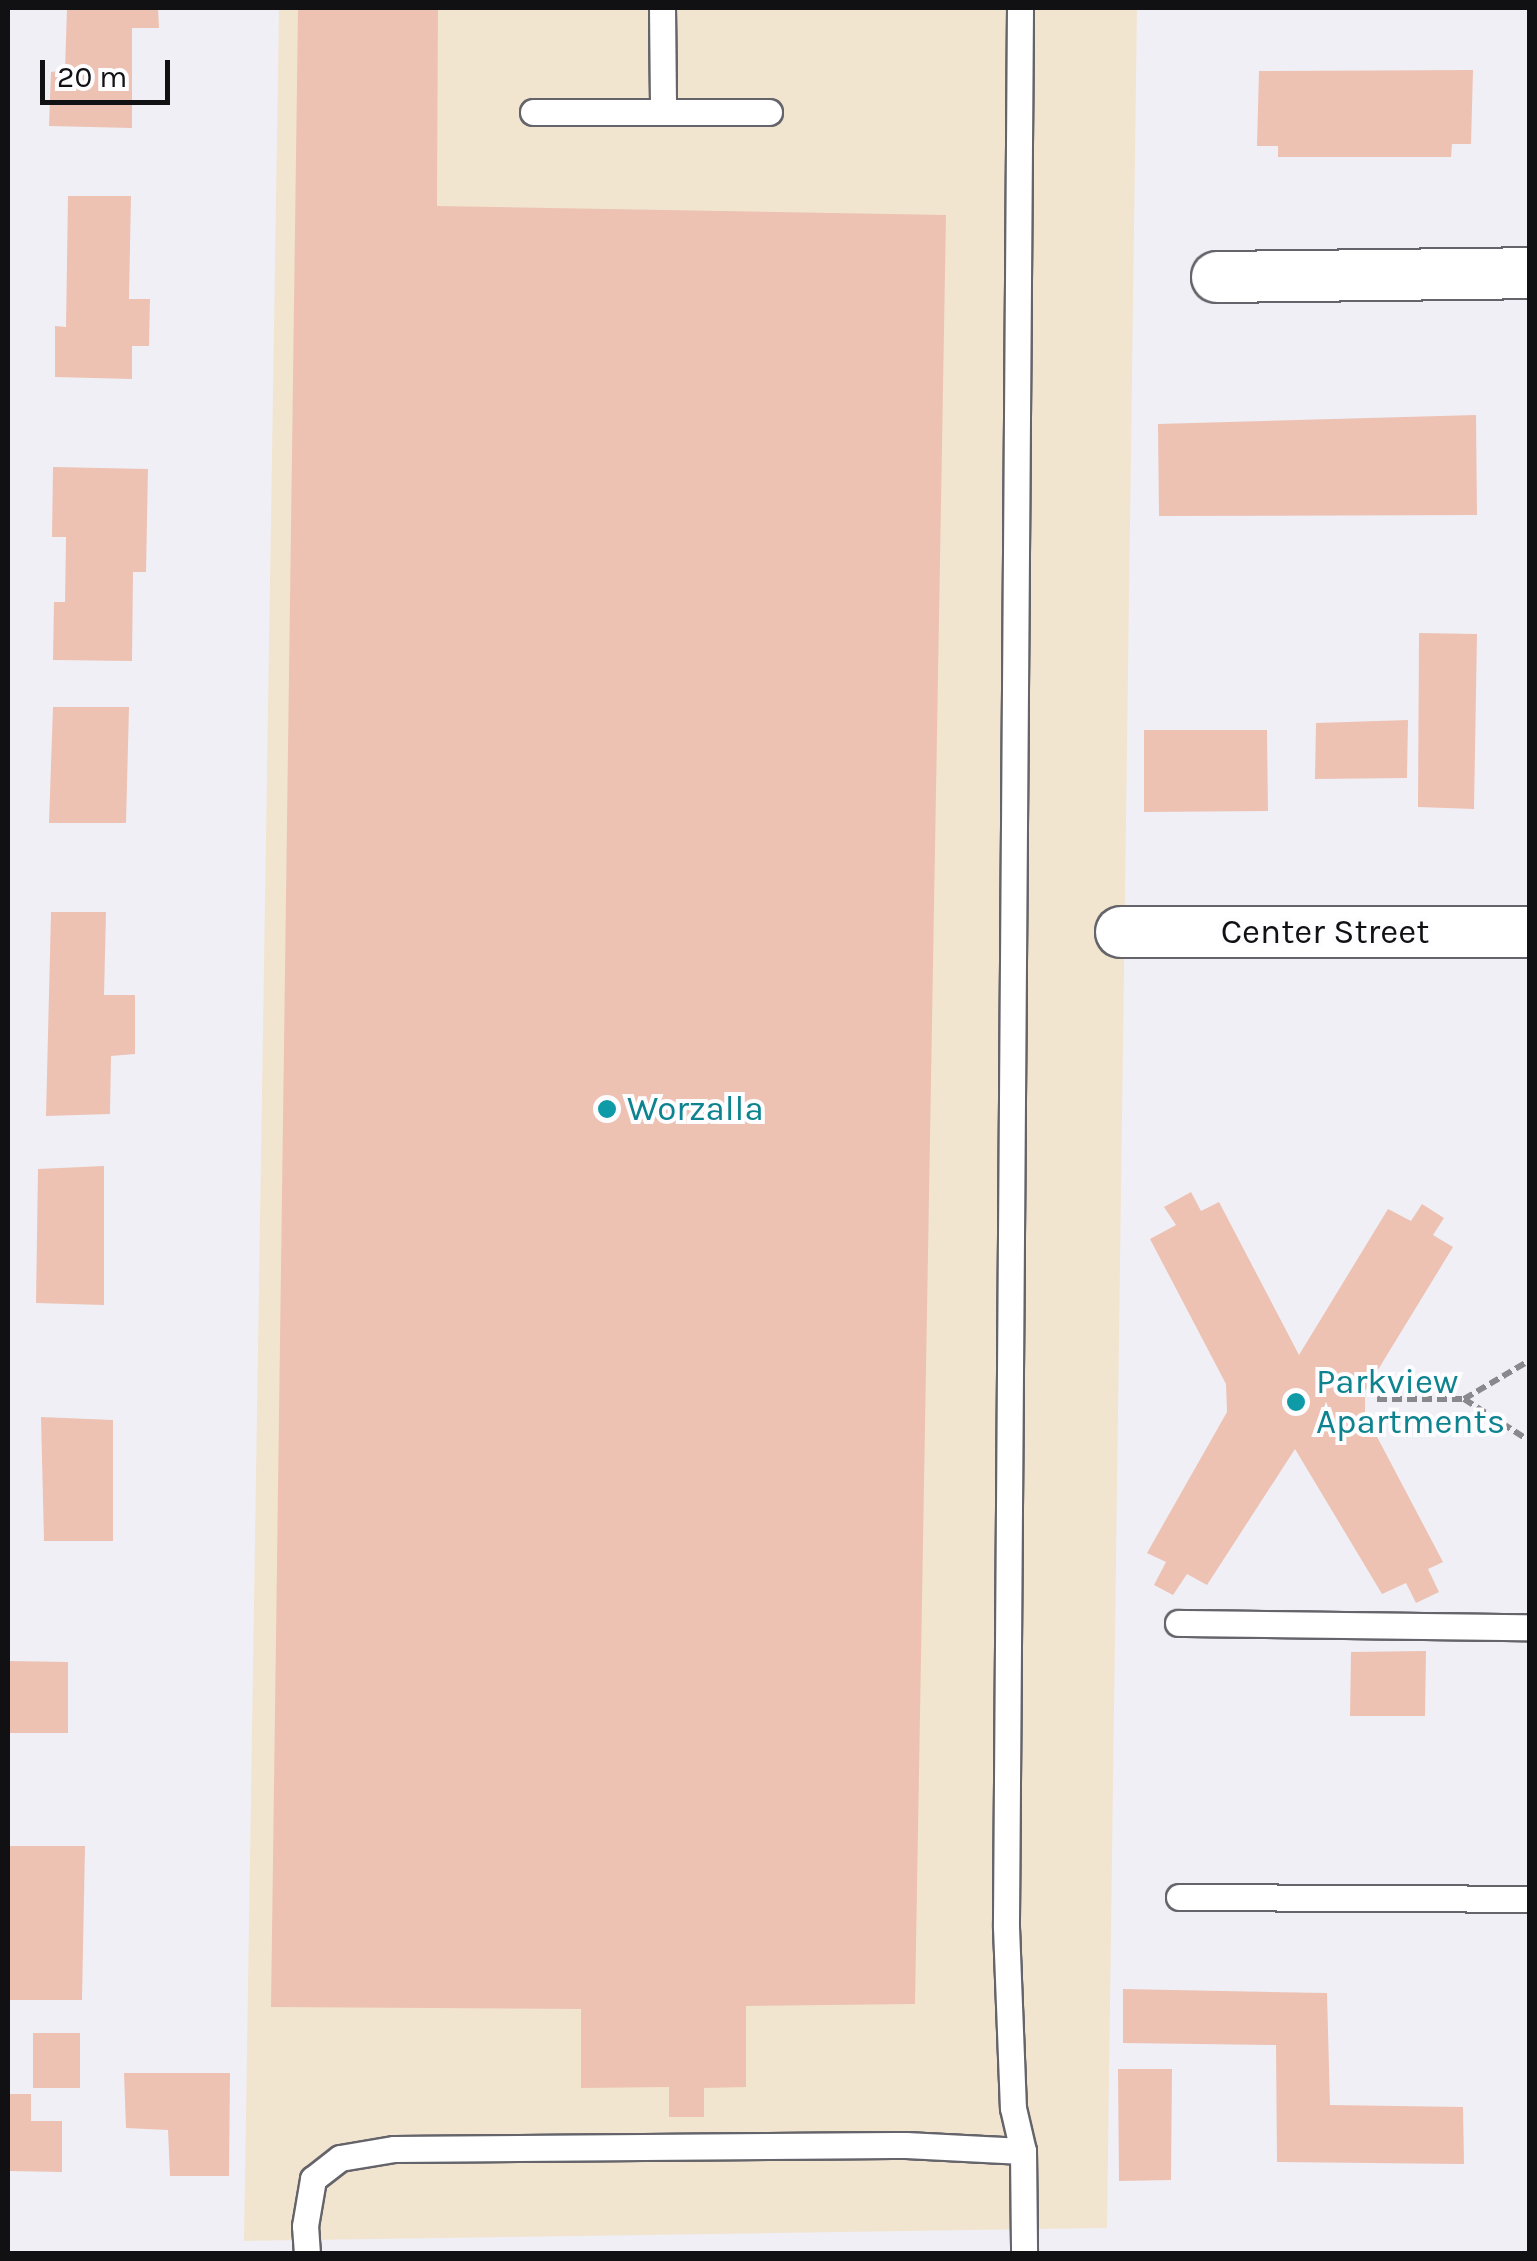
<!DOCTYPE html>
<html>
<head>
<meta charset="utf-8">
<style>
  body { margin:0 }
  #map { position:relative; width:1537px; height:2261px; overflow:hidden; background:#f0eff6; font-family:Karla,sans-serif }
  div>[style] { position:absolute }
  .industrial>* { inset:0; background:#f1e5d0 }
  .building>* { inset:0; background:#edc2b3 }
  .path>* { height:6px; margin-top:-3px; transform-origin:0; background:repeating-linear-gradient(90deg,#89888d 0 10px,transparent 0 15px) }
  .roads { filter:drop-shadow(2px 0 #65646a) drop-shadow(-2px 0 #65646a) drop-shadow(0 2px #65646a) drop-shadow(0 -2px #65646a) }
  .lane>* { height:25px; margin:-12.5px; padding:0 12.5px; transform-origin:12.5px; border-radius:12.5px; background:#fff }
  .street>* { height:50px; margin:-25px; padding:0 25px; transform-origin:25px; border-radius:25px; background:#fff }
  .dots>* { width:28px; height:28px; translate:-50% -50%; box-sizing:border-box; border:5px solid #fdfdff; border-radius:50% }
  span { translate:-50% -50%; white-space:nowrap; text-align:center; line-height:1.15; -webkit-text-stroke:8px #fdfdff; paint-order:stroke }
  .street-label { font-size:35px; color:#111113 }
  .culture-label { font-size:35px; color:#0d838f }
  .left { translate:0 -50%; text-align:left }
  .frame { position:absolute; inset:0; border:10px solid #111113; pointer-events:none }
  .scale { position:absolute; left:40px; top:60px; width:130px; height:45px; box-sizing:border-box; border:5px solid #111113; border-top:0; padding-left:12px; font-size:30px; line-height:35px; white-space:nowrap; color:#111113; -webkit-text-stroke:8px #fdfdff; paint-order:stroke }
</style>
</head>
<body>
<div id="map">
  <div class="industrial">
    <div style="clip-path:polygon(279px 8px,1137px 8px,1107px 2228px,244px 2241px)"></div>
  </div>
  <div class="building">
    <div style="clip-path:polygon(67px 8px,158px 8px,159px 28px,132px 28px,132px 128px,49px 126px,51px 72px,65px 70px)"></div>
    <div style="clip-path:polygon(298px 8px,438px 8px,437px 206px,946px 215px,915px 2004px,746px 2006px,746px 2087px,704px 2088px,704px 2117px,669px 2117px,669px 2087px,581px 2088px,581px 2009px,271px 2007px)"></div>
    <div style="clip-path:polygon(1473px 70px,1471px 144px,1452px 144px,1451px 157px,1278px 157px,1278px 146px,1257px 146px,1259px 71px)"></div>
    <div style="clip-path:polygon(68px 196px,131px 196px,129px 299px,150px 299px,149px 346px,132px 346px,132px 379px,55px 377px,55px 326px,66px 327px)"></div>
    <div style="clip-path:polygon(1476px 415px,1477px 515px,1159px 516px,1158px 424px)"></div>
    <div style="clip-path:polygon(53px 467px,148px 469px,146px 572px,133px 572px,132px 661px,53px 660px,54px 602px,65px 602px,66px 537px,52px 537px)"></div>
    <div style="clip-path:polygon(1419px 633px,1477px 634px,1474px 809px,1418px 807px)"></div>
    <div style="clip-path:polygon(53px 707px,129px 707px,126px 823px,49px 823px)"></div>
    <div style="clip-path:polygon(1408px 720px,1407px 778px,1315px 779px,1316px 723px)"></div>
    <div style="clip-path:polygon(1144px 730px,1267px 730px,1268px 811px,1144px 812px)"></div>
    <div style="clip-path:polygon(51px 912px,106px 912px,104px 995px,135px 995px,135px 1054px,111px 1056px,110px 1114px,46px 1116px)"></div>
    <div style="clip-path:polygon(104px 1166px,104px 1305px,36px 1303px,38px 1169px)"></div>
    <div style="clip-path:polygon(1191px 1192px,1201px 1211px,1219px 1202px,1299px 1355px,1388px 1209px,1411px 1221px,1422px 1204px,1444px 1218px,1433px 1235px,1453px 1247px,1365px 1391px,1365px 1414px,1443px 1562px,1428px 1569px,1439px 1592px,1416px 1603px,1406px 1583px,1382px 1594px,1295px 1449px,1207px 1585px,1187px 1574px,1173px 1595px,1154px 1585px,1166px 1562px,1147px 1553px,1227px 1412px,1226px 1384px,1150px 1239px,1176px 1225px,1164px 1207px)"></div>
    <div style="clip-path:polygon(41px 1417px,113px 1420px,113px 1541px,44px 1541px)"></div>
    <div style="clip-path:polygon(1426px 1651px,1425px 1716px,1350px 1716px,1351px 1652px)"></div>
    <div style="clip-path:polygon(8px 1661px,68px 1662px,68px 1733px,8px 1733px)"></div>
    <div style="clip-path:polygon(8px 1846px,85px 1846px,82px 2000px,8px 2000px)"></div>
    <div style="clip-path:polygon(1123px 1989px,1327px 1993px,1330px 2105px,1463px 2107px,1464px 2164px,1277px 2162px,1276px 2045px,1123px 2043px)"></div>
    <div style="clip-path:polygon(33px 2033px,80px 2033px,80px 2088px,33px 2088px)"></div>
    <div style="clip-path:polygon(1118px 2069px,1172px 2069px,1171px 2180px,1119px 2181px)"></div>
    <div style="clip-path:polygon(124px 2073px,230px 2073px,229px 2176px,170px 2176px,168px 2130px,126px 2128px)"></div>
    <div style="clip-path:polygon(8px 2094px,31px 2094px,31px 2121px,62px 2121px,62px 2172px,8px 2171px)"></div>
  </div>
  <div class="path">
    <div style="left:1377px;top:1399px;width:87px"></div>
    <div style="left:1464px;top:1399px;width:72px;rotate:32.6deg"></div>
    <div style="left:1464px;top:1399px;width:71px;rotate:-30.5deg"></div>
  </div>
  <div class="roads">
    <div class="lane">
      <div style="left:662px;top:8px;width:104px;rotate:89.4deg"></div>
      <div style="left:1020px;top:8px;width:1919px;rotate:90.42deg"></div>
      <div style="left:1006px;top:1927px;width:181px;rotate:87.8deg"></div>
      <div style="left:1013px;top:2108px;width:44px;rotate:76.9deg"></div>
      <div style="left:1023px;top:2151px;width:103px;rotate:89.4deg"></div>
      <div style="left:533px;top:112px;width:236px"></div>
      <div style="left:1178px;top:1623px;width:352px;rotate:0.7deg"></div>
      <div style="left:1179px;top:1897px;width:351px;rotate:0.3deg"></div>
      <div style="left:307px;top:2254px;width:28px;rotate:-94deg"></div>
      <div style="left:305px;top:2226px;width:48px;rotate:-80.3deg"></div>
      <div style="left:313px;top:2179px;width:34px;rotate:-38deg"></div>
      <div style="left:340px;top:2158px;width:55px;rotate:-9.5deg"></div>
      <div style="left:394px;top:2149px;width:512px;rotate:-0.45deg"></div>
      <div style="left:906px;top:2145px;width:117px;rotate:2.9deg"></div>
    </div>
    <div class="street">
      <div style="left:1217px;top:277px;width:313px;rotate:-0.7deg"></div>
      <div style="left:1121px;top:932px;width:409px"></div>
    </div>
  </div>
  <div class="dots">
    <div style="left:607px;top:1109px;background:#0f9aa8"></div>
    <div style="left:1296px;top:1402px;background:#0f9aa8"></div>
  </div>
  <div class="street-label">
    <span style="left:1325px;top:932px">Center Street</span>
  </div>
  <div class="culture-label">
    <span class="left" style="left:627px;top:1109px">Worzalla</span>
    <span class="left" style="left:1316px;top:1402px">Parkview<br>Apartments</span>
  </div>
  <div class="frame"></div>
  <div class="scale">20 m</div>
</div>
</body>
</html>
